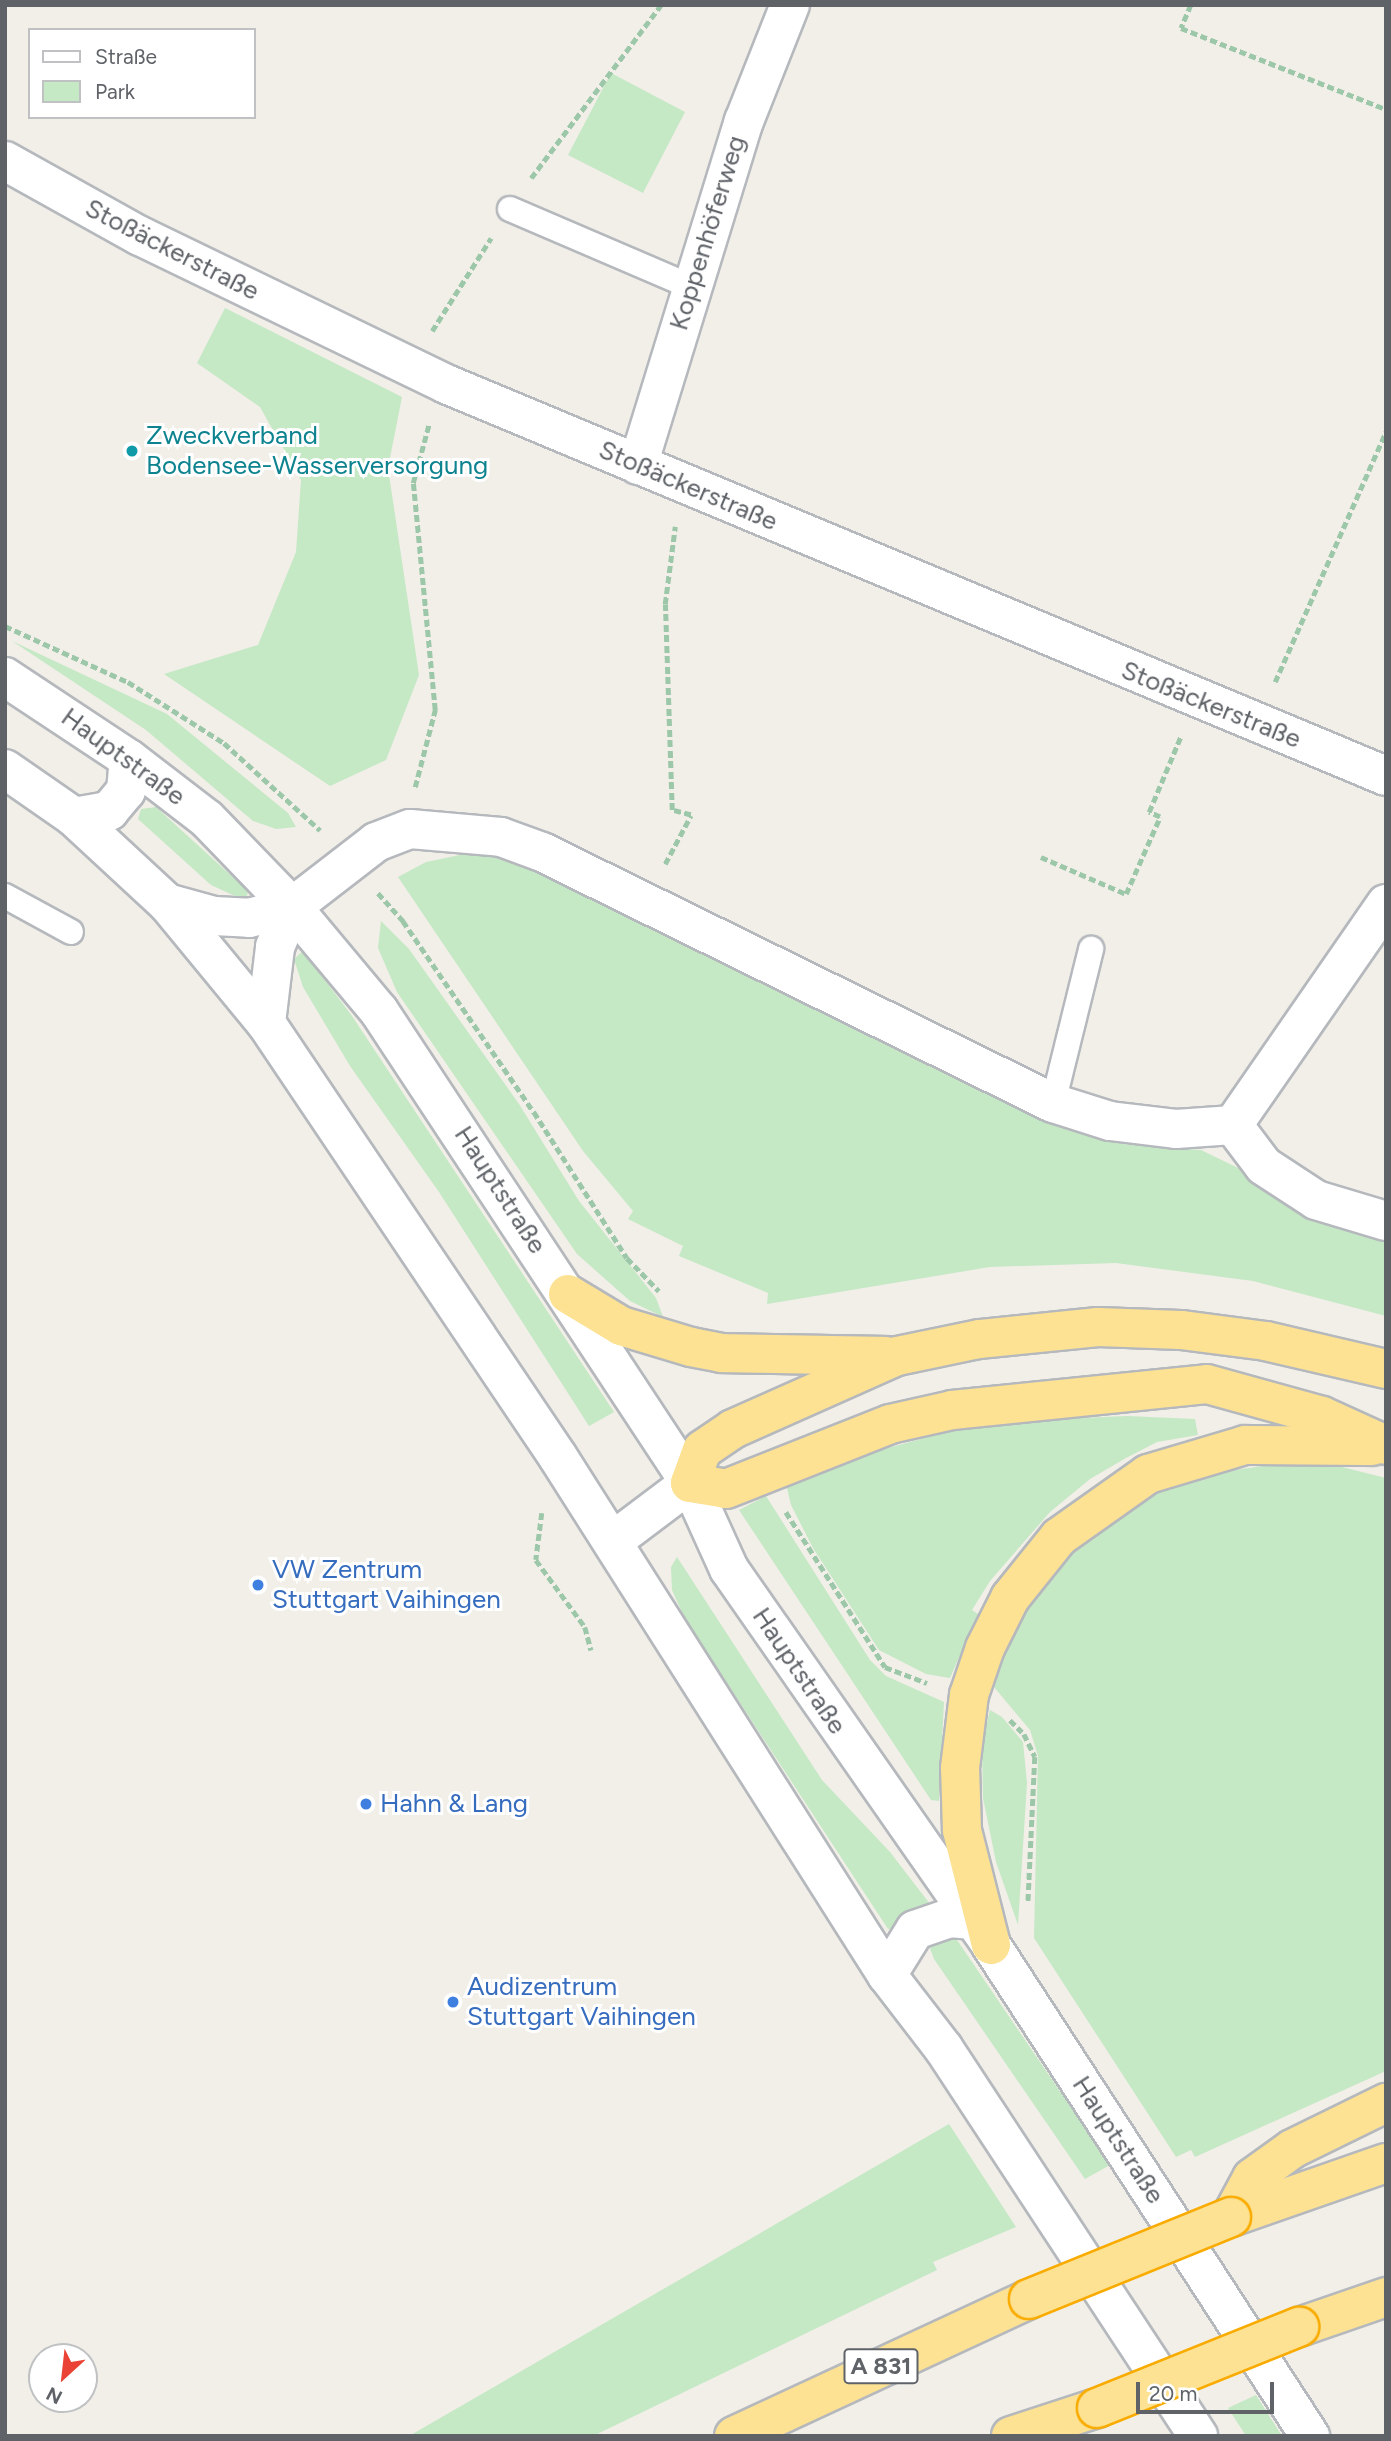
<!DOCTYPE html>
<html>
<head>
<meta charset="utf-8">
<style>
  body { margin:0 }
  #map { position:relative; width:1391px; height:2441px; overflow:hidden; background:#f1efe8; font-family:Figtree,sans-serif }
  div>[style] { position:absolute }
  .green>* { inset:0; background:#c5e8c5 }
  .path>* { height:4.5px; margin-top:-2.25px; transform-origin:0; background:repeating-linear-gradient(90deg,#9cc7a9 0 7px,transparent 0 10.5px) }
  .roads { filter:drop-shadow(2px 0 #b5b8bc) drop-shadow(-2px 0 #b5b8bc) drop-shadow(0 2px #b5b8bc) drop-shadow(0 -2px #b5b8bc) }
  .service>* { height:24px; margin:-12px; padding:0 12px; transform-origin:12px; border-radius:12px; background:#fff }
  .minor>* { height:38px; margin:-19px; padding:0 19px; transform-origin:19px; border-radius:19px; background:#fff }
  .secondary>* { height:38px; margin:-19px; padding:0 19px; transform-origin:19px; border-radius:19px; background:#fff }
  .motorway>* { height:38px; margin:-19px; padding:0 19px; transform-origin:19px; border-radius:19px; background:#fde293 }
  .bridges { filter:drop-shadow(2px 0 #f9ab00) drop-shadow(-2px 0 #f9ab00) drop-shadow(0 2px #f9ab00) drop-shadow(0 -2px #f9ab00) }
  .motorway-bridge>* { height:38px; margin:-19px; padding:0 19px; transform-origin:19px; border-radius:19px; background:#fde293 }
  .dots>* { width:19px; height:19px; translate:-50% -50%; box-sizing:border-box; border:4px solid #fff; border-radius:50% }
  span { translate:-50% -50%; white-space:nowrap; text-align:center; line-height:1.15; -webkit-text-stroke:6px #fff; paint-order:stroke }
  .shield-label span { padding:2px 5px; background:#fff; border:2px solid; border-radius:5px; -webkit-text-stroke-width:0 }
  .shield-label { font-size:24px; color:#5f6368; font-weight:700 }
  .street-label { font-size:26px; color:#5f6368 }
  .culture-label { font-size:26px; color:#0d838f }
  .left { translate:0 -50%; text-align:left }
  .shop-label { font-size:26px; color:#366cbe }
  .frame { position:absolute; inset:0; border:7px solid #5f6368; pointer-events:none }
  .legend { position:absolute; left:28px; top:28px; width:228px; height:91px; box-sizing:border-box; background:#fff; border:2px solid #bfc1c3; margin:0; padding:9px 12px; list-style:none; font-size:21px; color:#5f6368 }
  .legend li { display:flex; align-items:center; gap:14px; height:35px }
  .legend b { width:35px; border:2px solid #bfc1c3 }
  .north { position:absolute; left:28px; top:2343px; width:70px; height:70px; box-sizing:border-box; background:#fff; border:2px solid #bfc1c3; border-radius:50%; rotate:207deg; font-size:19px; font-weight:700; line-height:28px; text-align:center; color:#5f6368 }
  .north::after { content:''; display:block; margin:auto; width:24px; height:32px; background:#ea4335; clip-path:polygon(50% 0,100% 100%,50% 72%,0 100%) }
  .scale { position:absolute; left:1136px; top:2382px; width:138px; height:32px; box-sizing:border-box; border:4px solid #5f6368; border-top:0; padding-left:9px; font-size:21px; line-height:24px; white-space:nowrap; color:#5f6368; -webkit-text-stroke:5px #fff; paint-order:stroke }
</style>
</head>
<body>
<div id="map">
  <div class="green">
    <div style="clip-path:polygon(611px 73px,685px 112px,643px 193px,568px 155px)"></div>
    <div style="clip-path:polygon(225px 308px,402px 397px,388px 468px,419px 675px,386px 760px,330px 786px,164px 674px,258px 645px,296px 552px,301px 480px,260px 407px,197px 363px)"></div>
    <div style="clip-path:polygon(12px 641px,167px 714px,288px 813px,296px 827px,276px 829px,253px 821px,146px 730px)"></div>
    <div style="clip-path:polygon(156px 807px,248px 891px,246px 901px,211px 885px,138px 819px,141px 809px)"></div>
    <div style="clip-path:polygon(465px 854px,511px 855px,1039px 1117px,1122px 1144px,1201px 1150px,1240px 1169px,1302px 1216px,1386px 1240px,1386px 1316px,1253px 1281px,1116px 1263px,990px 1267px,767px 1304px,768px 1293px,679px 1256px,683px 1246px,628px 1219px,633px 1211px,583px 1151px,398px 877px,426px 862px)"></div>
    <div style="clip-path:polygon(381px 921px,409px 949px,519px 1104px,579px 1201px,656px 1298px,663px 1317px,630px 1301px,577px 1254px,397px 992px,378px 948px)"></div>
    <div style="clip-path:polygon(303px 951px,352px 1016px,614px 1412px,589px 1426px,439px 1192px,350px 1066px,303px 987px,294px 959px)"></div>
    <div style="clip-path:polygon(1127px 1416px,1195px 1419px,1198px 1435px,1157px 1442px,1126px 1458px,1090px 1479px,1050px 1512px,990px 1581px,972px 1610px,978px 1614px,950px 1678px,926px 1674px,879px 1650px,813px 1548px,791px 1505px,786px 1484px,855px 1457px,943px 1433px,1010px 1421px)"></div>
    <div style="clip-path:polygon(1284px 1463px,1342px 1467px,1386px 1478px,1386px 2071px,1195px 2157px,1191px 2150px,1176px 2157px,1034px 1938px,1038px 1756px,1030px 1730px,994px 1687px,1012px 1634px,1028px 1608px,1045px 1582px,1084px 1541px,1160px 1492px,1205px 1474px)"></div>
    <div style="clip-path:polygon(766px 1496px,870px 1660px,886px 1676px,944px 1702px,939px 1801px,931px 1800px,739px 1510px)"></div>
    <div style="clip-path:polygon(677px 1557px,822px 1780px,890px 1852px,930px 1904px,896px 1928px,888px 1929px,685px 1619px,672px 1590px,671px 1567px)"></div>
    <div style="clip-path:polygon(990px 1710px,1002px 1717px,1023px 1742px,1027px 1783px,1018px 1925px,996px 1862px,983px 1798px,982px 1745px)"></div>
    <div style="clip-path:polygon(953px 1934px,1110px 2165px,1085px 2179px,934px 1959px,929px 1946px,936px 1938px)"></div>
    <div style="clip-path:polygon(949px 2124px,1016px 2227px,933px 2262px,937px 2270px,593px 2436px,409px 2436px)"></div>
    <div style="clip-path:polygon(1256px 2395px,1282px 2436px,1246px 2436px,1228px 2408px)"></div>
  </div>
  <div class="path">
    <div style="left:1191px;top:5px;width:25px;rotate:113deg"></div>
    <div style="left:1181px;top:28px;width:220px;rotate:21.6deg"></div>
    <div style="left:531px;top:178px;width:216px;rotate:-53.1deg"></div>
    <div style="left:432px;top:331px;width:110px;rotate:-57.6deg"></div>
    <div style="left:5px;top:626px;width:135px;rotate:24.5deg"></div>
    <div style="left:128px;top:682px;width:114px;rotate:32.4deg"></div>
    <div style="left:224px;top:743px;width:130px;rotate:42.2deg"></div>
    <div style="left:1275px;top:682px;width:274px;rotate:-66.1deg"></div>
    <div style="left:415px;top:787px;width:80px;rotate:-75.4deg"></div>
    <div style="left:435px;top:710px;width:228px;rotate:-95.5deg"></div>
    <div style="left:413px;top:483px;width:61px;rotate:-74.8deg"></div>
    <div style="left:1041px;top:857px;width:93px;rotate:23.5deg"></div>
    <div style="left:1126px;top:894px;width:84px;rotate:-66.2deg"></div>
    <div style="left:1160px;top:817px;width:12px;rotate:-156deg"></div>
    <div style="left:1149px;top:812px;width:82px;rotate:-67.2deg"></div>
    <div style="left:665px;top:864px;width:55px;rotate:-62deg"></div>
    <div style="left:691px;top:815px;width:20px;rotate:-165deg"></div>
    <div style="left:672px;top:810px;width:206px;rotate:-91.9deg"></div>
    <div style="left:665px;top:604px;width:78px;rotate:-82.6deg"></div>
    <div style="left:378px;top:893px;width:38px;rotate:48deg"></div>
    <div style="left:403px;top:921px;width:232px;rotate:55.6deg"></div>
    <div style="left:534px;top:1112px;width:173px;rotate:57.5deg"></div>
    <div style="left:627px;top:1258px;width:46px;rotate:45.9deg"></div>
    <div style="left:786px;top:1512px;width:184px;rotate:57.4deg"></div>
    <div style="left:885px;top:1667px;width:45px;rotate:20.9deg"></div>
    <div style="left:542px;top:1513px;width:47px;rotate:97.3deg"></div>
    <div style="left:536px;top:1560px;width:83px;rotate:53.8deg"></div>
    <div style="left:585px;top:1627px;width:24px;rotate:75deg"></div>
    <div style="left:1010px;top:1720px;width:20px;rotate:45deg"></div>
    <div style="left:1024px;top:1734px;width:25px;rotate:64deg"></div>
    <div style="left:1035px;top:1757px;width:146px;rotate:92.7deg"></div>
  </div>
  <div class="roads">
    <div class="service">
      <div style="left:510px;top:209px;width:196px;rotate:23.2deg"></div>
      <div style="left:5px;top:896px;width:75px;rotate:28.6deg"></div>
      <div style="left:1053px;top:1103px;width:159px;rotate:-76.1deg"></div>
    </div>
    <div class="minor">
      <div style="left:5px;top:161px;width:154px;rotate:29.1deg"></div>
      <div style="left:140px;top:236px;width:340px;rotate:25.8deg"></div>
      <div style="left:446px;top:384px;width:1018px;rotate:22.64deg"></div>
      <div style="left:638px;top:465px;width:360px;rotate:-72.9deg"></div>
      <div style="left:744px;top:121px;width:125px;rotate:-68.4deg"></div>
      <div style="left:167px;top:903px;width:49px;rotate:15.5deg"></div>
      <div style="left:214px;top:916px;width:35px;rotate:3deg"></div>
      <div style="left:249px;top:918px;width:44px;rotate:-14.3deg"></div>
      <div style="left:292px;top:907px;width:106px;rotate:-37.7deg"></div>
      <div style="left:376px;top:842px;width:36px;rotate:-21deg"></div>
      <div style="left:410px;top:829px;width:91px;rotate:5deg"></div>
      <div style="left:501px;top:837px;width:44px;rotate:20.1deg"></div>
      <div style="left:542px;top:852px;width:569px;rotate:26.16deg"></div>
      <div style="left:1053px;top:1103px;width:60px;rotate:17.5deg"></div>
      <div style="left:1110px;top:1121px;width:66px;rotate:6.9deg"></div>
      <div style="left:1176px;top:1129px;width:57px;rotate:-4deg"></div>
      <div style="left:266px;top:1023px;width:77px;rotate:-83.2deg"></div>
      <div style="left:275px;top:947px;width:43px;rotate:-67deg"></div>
      <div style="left:1233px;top:1125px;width:269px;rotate:-55.3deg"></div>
      <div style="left:1233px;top:1125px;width:51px;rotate:52.9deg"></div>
      <div style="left:1264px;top:1166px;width:62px;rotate:33.2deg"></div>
      <div style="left:1316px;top:1200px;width:73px;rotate:16.7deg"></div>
    </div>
    <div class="secondary">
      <div style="left:5px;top:677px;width:149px;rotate:33.5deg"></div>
      <div style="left:129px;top:759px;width:98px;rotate:37.6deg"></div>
      <div style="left:207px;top:819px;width:122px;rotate:46deg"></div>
      <div style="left:292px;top:907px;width:136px;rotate:50.1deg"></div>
      <div style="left:379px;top:1011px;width:565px;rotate:56.62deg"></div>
      <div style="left:690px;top:1483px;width:94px;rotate:65.6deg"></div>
      <div style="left:729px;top:1569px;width:458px;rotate:55.1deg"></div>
      <div style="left:991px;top:1945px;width:586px;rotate:56.99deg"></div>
      <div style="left:5px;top:769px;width:84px;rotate:34.8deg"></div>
      <div style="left:74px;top:817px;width:127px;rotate:42.8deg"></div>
      <div style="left:167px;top:903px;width:156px;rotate:50.5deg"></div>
      <div style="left:266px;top:1023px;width:523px;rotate:56.07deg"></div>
      <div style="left:558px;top:1457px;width:614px;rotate:57.58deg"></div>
      <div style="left:887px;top:1975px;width:93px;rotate:52.4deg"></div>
      <div style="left:944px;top:2049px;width:463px;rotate:56.7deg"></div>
      <div style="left:74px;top:817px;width:36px;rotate:-10deg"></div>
      <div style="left:109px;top:811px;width:26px;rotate:-50deg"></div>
      <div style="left:126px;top:791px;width:32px;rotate:-85deg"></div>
      <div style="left:613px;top:1541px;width:96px;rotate:-37deg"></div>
      <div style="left:887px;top:1975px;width:53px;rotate:-58.1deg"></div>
      <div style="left:915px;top:1930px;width:36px;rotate:-19deg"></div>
      <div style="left:949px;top:1918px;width:25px;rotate:5deg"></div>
    </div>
    <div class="motorway">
      <div style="left:568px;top:1294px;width:62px;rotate:31.1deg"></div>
      <div style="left:621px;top:1326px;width:73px;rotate:16.7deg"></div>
      <div style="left:691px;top:1347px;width:31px;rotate:11deg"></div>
      <div style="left:721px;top:1353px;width:164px;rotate:1deg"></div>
      <div style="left:1386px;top:1369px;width:123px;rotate:-166.9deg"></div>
      <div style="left:1266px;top:1341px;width:86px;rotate:-172.6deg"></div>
      <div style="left:1181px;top:1330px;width:83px;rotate:-177.9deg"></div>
      <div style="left:1098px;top:1327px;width:120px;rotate:174.2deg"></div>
      <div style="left:979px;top:1339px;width:84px;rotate:168.3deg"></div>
      <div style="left:897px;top:1356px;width:180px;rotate:156deg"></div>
      <div style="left:733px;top:1429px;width:37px;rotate:146deg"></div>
      <div style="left:702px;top:1450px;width:35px;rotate:110deg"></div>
      <div style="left:690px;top:1483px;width:36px;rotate:9deg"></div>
      <div style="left:726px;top:1489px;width:176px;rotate:-21.6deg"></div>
      <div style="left:890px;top:1424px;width:64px;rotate:-12.7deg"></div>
      <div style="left:952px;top:1410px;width:256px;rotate:-5.8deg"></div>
      <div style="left:1207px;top:1384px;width:119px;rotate:15.5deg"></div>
      <div style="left:1322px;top:1416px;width:70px;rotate:24.4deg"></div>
      <div style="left:991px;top:1945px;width:119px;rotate:-104.2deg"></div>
      <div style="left:962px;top:1830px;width:62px;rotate:-91.8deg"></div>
      <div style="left:960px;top:1768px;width:74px;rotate:-83deg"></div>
      <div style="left:969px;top:1695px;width:50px;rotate:-71.2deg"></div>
      <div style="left:985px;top:1648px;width:56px;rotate:-63.4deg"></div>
      <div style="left:1010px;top:1598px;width:78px;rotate:-51.2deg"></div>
      <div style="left:1059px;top:1537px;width:109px;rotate:-35.3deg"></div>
      <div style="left:1148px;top:1474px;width:101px;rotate:-16.6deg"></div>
      <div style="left:1245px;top:1445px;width:127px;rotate:0.5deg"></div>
      <div style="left:1231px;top:2217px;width:44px;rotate:-61.7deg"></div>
      <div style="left:1252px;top:2178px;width:49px;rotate:-35.9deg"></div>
      <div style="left:1292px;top:2149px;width:105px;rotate:-26.1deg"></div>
      <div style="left:1231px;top:2217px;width:164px;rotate:-19.2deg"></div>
      <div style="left:1299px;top:2327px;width:92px;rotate:-19deg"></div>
      <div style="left:734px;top:2436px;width:325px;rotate:-24.9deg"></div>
      <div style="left:1011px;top:2436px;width:90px;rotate:-18deg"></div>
    </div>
  </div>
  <div class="bridges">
    <div class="motorway-bridge">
      <div style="left:1029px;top:2299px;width:218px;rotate:-22.1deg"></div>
      <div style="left:1097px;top:2408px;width:218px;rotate:-21.9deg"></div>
    </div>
  </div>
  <div class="dots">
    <div style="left:132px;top:451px;background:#0f9aa8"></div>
    <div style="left:258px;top:1585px;background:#3f7fe0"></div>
    <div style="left:366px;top:1804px;background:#3f7fe0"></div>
    <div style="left:453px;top:2002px;background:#3f7fe0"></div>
  </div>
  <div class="shield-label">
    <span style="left:881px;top:2366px">A 831</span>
  </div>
  <div class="street-label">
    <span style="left:708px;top:233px;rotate:-73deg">Koppenhöferweg</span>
    <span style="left:172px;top:250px;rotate:27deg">Stoßäckerstraße</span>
    <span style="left:688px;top:486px;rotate:23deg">Stoßäckerstraße</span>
    <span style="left:1211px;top:705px;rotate:22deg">Stoßäckerstraße</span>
    <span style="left:123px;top:757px;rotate:36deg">Hauptstraße</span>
    <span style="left:500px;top:1190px;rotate:57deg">Hauptstraße</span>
    <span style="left:799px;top:1671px;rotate:56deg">Hauptstraße</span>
    <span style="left:1118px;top:2140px;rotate:57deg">Hauptstraße</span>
  </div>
  <div class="culture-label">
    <span class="left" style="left:146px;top:451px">Zweckverband<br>Bodensee-Wasserversorgung</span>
  </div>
  <div class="shop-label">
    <span class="left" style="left:272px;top:1585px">VW Zentrum<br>Stuttgart Vaihingen</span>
    <span class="left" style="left:380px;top:1804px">Hahn &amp; Lang</span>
    <span class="left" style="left:467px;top:2002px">Audizentrum<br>Stuttgart Vaihingen</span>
  </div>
  <div class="frame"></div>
  <ul class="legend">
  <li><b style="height:9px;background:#fff"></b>Straße</li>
  <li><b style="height:19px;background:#c5e8c5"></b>Park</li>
  </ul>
  <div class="north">N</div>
  <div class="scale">20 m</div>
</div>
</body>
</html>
